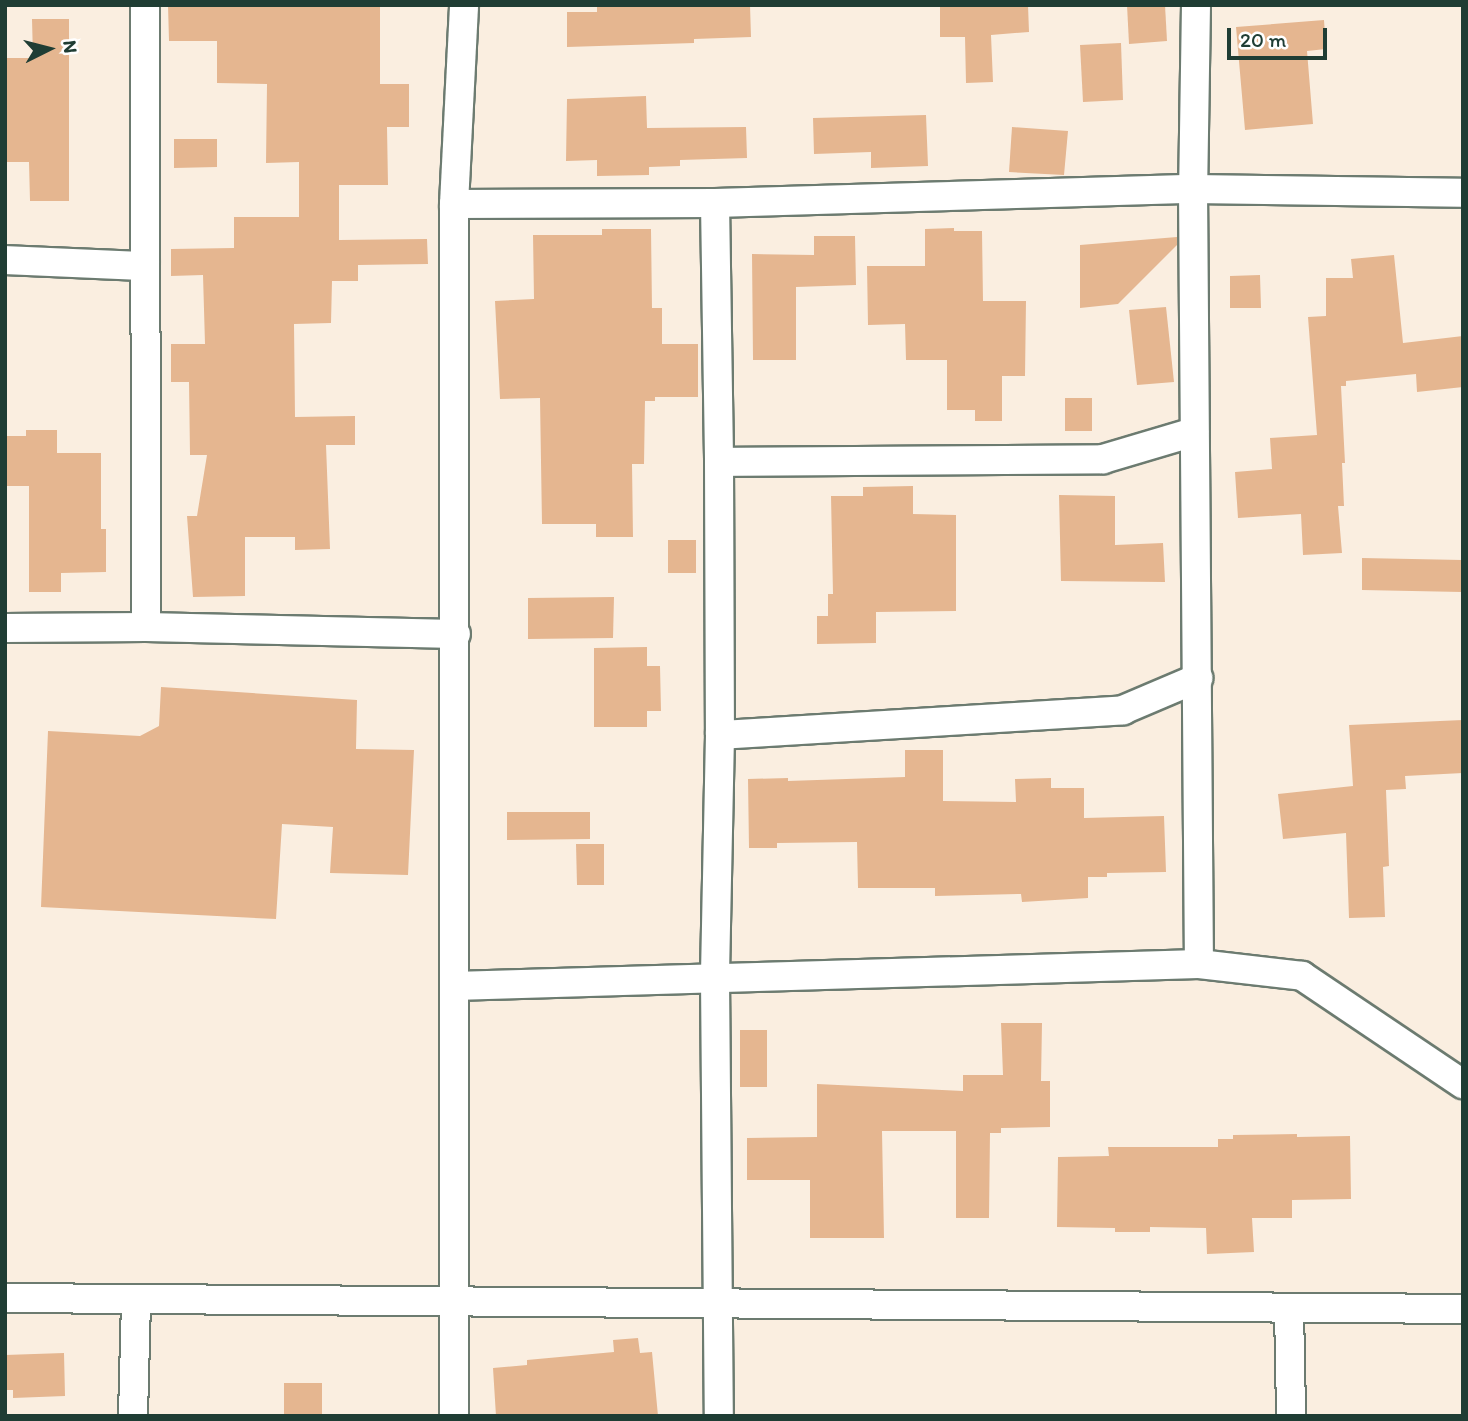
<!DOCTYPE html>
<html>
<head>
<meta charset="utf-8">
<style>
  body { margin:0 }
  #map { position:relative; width:1468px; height:1421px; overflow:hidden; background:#faeee0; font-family:Itim,sans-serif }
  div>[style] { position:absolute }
  .building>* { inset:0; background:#e5b690 }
  .roads { filter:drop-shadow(2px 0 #6c7b70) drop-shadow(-2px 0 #6c7b70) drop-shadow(0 2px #6c7b70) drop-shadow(0 -2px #6c7b70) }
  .street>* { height:28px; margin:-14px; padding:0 14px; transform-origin:14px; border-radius:14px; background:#fff }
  span { translate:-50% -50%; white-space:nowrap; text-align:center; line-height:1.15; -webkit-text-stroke:6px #fff; paint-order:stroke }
  .frame { position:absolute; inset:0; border:7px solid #1f3d34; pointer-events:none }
  .north { position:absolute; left:14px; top:14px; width:70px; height:70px; -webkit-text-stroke:5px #fff; paint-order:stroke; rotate:84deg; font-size:19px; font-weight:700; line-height:28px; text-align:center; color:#1f3d34 }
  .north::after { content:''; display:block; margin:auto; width:24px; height:32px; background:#1f3d34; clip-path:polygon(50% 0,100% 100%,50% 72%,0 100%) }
  .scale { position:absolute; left:1227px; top:28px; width:100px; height:32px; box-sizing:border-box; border:4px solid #1f3d34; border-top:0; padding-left:9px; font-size:21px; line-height:24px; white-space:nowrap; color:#1f3d34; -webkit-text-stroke:5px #fff; paint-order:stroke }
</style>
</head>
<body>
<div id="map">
  <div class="building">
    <div style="clip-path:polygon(168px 5px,380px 5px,380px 84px,409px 84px,409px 127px,387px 127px,388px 185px,339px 185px,339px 240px,427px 239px,428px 264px,358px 265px,358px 281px,332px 281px,331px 323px,294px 324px,295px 417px,355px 416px,355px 445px,326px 445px,330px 549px,295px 550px,295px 537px,245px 537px,245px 596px,193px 597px,187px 516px,197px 516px,207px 455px,190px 455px,189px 382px,171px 382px,171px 344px,205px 344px,203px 275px,171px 276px,171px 249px,234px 248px,234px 217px,299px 217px,299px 162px,266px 163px,267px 84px,217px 83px,217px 41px,169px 41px)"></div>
    <div style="clip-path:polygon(750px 5px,751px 37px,694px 39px,694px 43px,567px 47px,567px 12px,597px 12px,597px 6px)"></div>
    <div style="clip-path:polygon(940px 5px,1028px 5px,1029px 32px,991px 35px,993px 82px,966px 83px,965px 37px,940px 37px)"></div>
    <div style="clip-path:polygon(1127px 5px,1165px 5px,1167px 41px,1129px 44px)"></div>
    <div style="clip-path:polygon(32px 19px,69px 19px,69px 201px,30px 201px,29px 162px,5px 162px,5px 58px,33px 58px)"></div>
    <div style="clip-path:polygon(1324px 20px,1326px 49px,1307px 51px,1313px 124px,1245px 130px,1236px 27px)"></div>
    <div style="clip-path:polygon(1121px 43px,1123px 100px,1083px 102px,1080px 45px)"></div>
    <div style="clip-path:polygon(646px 96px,647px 128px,746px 127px,747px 158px,680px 160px,680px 166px,649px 167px,649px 175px,597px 176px,597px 160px,566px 161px,567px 99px)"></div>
    <div style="clip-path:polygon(926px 115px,928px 166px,871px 168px,871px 152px,814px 154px,813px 118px)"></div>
    <div style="clip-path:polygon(1012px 127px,1068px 131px,1064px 175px,1009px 172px)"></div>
    <div style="clip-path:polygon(174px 139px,217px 139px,217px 167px,174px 168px)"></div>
    <div style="clip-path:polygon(954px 228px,954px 231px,982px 231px,983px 301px,1026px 301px,1025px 376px,1002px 376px,1002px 421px,975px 421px,975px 410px,947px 410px,947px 360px,906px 360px,905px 324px,868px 325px,867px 266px,925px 266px,925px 229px)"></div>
    <div style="clip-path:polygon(602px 229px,651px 229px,652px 308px,662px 308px,662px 344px,698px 344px,698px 397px,655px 397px,655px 401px,645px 401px,644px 464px,632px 464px,633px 537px,596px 537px,596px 524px,542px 524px,540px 398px,500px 399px,495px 301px,534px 299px,533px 235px,602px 235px)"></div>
    <div style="clip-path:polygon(814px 236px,855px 236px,856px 285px,796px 287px,796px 360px,753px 360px,752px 254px,814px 255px)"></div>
    <div style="clip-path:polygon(1177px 237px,1177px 245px,1118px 304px,1080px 308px,1080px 245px)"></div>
    <div style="clip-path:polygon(1394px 255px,1403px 343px,1463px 336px,1463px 387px,1417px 392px,1416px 374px,1346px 381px,1346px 386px,1341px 386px,1345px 463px,1342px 463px,1344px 506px,1338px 506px,1342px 553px,1303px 555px,1301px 514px,1238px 518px,1235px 472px,1272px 469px,1270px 438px,1317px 435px,1308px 317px,1326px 316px,1326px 278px,1353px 278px,1351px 259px)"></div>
    <div style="clip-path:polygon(1260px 275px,1261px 308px,1230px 308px,1230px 276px)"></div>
    <div style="clip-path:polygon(1166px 307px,1174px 382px,1137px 385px,1129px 310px)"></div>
    <div style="clip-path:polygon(1065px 398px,1092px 398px,1092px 431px,1065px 431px)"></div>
    <div style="clip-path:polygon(26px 430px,57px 430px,57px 453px,101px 453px,101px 529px,106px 529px,106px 572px,61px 573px,61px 592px,29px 592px,29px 486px,5px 486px,5px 436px,26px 436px)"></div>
    <div style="clip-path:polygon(913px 486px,913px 514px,956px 515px,956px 611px,876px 612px,876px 643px,817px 644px,817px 616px,828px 616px,828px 594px,833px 594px,831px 496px,863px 496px,863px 487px)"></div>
    <div style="clip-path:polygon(1059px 495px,1115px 496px,1115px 545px,1163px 543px,1165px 582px,1061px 581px)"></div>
    <div style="clip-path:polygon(668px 540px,696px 540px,696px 573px,668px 573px)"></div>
    <div style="clip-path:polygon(1362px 558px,1462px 560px,1462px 592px,1362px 590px)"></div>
    <div style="clip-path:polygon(614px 597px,613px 638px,528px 639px,528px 598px)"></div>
    <div style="clip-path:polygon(647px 647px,647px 666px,660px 666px,661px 711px,647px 711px,647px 727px,594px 727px,594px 648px)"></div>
    <div style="clip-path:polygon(161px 687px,357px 700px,356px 749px,414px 750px,408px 875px,330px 873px,333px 827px,282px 824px,276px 919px,41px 907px,48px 731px,140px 736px,159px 726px)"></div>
    <div style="clip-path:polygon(1463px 720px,1463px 773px,1405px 776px,1406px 789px,1386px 790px,1389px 866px,1383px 867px,1385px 917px,1349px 918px,1346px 833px,1283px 839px,1278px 794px,1353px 786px,1349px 725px)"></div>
    <div style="clip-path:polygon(905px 750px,943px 750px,943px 801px,1016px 802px,1015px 779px,1051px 778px,1051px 788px,1084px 788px,1084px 818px,1164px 816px,1166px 872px,1107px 873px,1107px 877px,1088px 877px,1088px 898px,1022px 902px,1021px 894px,935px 896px,935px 888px,858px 888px,857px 842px,777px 843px,777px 848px,749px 848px,748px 779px,788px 778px,788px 781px,905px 777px)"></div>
    <div style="clip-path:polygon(507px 812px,590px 812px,590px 839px,507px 840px)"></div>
    <div style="clip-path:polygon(576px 844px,604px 844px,604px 885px,577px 885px)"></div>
    <div style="clip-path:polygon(1001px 1023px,1042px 1023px,1041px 1081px,1050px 1081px,1050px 1127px,1001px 1128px,1001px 1133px,990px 1133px,989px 1218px,956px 1218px,956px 1131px,882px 1131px,884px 1238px,810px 1238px,810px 1180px,747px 1180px,747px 1138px,817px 1137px,817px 1084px,963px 1091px,963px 1075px,1003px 1075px)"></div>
    <div style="clip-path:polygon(740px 1030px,767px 1030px,767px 1087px,740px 1087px)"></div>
    <div style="clip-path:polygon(1297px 1134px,1297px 1137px,1350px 1136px,1351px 1199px,1292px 1200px,1292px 1218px,1252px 1218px,1254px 1252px,1207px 1254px,1206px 1228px,1150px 1227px,1150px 1232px,1115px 1232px,1115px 1228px,1057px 1227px,1058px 1157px,1109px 1156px,1108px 1147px,1218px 1147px,1218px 1139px,1233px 1139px,1233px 1135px)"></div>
    <div style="clip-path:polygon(638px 1338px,640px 1353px,652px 1352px,658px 1416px,496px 1416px,493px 1368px,527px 1365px,527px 1360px,614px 1352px,613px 1340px)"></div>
    <div style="clip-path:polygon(64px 1353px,65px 1396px,13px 1398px,13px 1390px,5px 1390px,5px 1355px)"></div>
    <div style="clip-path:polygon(284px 1383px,322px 1383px,322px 1416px,284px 1416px)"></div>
  </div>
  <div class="roads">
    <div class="street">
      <div style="left:145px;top:5px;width:622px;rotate:89.91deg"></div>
      <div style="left:1196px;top:5px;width:184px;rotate:90.9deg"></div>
      <div style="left:1193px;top:189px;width:775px;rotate:89.56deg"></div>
      <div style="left:715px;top:203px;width:259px;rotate:89.1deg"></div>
      <div style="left:719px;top:462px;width:273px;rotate:89.8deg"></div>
      <div style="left:720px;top:735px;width:244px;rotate:91.2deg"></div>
      <div style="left:715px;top:979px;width:437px;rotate:89.5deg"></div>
      <div style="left:454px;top:204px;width:261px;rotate:-0.2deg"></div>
      <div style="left:715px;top:203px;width:478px;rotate:-1.7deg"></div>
      <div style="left:1193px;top:189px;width:270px;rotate:0.8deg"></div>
      <div style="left:5px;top:260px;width:140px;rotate:2.5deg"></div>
      <div style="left:719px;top:462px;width:384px;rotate:-0.4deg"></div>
      <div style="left:1103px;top:459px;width:95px;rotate:-16.5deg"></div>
      <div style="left:5px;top:628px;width:141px;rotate:-0.4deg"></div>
      <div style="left:146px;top:627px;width:310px;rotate:1.3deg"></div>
      <div style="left:720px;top:735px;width:404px;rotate:-3.5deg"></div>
      <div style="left:1123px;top:710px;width:82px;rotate:-23.1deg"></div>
      <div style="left:454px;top:986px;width:745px;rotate:-1.69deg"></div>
      <div style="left:1199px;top:964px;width:104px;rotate:6.6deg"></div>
      <div style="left:1302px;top:976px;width:194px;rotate:33.9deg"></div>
      <div style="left:5px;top:1298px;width:1458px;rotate:0.43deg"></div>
      <div style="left:1289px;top:1308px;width:108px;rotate:88.9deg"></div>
      <div style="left:133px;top:1416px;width:117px;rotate:-88.5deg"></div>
      <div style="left:454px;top:1416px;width:1212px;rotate:-90deg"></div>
      <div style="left:454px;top:204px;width:199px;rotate:-87.1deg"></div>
    </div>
  </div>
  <div class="frame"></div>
  <div class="north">N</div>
  <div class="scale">20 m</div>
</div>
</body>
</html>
